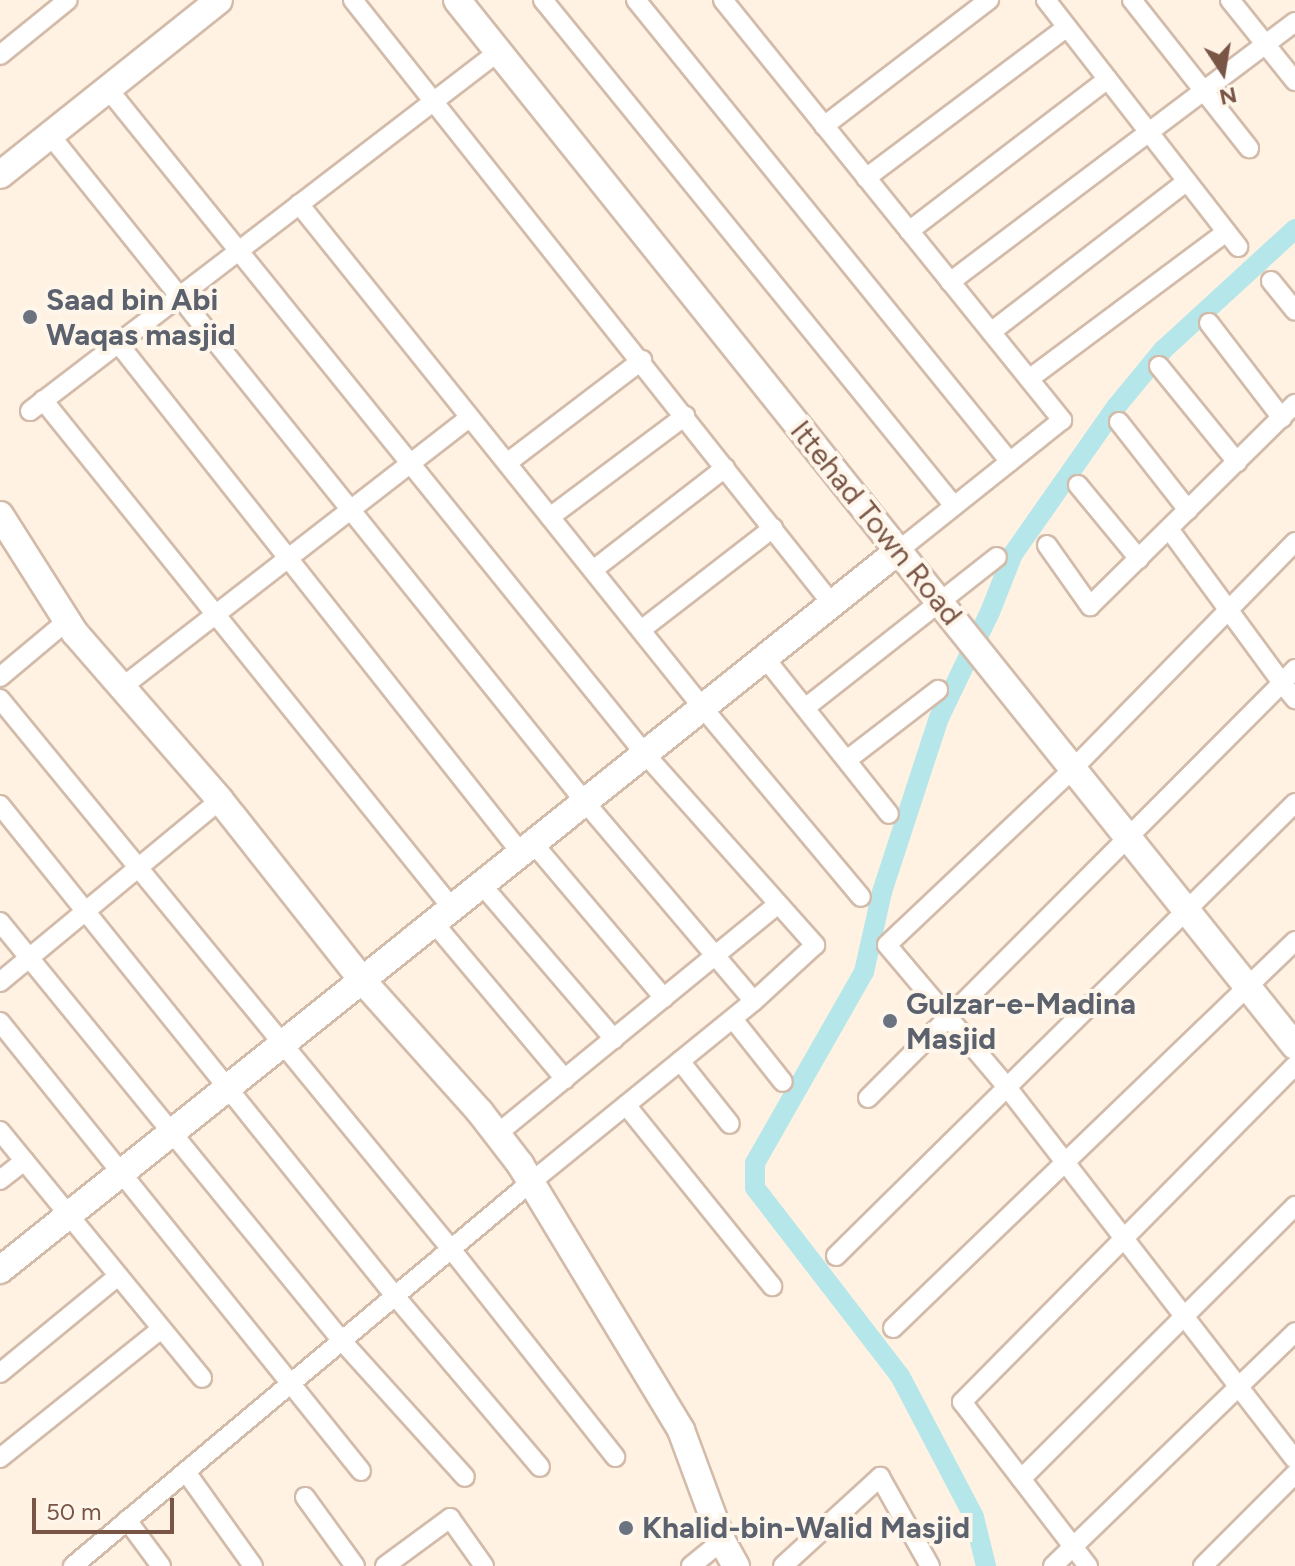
<!DOCTYPE html>
<html>
<head>
<meta charset="utf-8">
<style>
  body { margin:0 }
  #map { position:relative; width:1295px; height:1566px; overflow:hidden; background:#fff2e3; font-family:Figtree,sans-serif }
  div>[style] { position:absolute }
  .canal>* { height:20px; margin:-10px; padding:0 10px; transform-origin:10px; border-radius:10px; background:#b5e6ea }
  .roads { filter:drop-shadow(2px 0 #d3bbaa) drop-shadow(-2px 0 #d3bbaa) drop-shadow(0 2px #d3bbaa) drop-shadow(0 -2px #d3bbaa) }
  .street>* { height:18px; margin:-9px; padding:0 9px; transform-origin:9px; border-radius:9px; background:#fff }
  .secondary>* { height:26px; margin:-13px; padding:0 13px; transform-origin:13px; border-radius:13px; background:#fff }
  .dots>* { width:22px; height:22px; translate:-50% -50%; box-sizing:border-box; border:4px solid #fff6eb; border-radius:50% }
  span { translate:-50% -50%; white-space:nowrap; text-align:center; line-height:1.15; -webkit-text-stroke:8px #fff6eb; paint-order:stroke }
  .worship-label { font-size:30px; color:#5b616d; font-weight:700 }
  .left { translate:0 -50%; text-align:left }
  .street-label { font-size:30px; color:#795546 }
  .north { position:absolute; left:1183px; top:32px; width:80px; height:80px; -webkit-text-stroke:6px #fff6eb; paint-order:stroke; rotate:168deg; font-size:22px; font-weight:700; line-height:32px; text-align:center; color:#795546 }
  .north::after { content:''; display:block; margin:auto; width:28px; height:36px; background:#795546; clip-path:polygon(50% 0,100% 100%,50% 72%,0 100%) }
  .scale { position:absolute; left:32px; top:1498px; width:142px; height:36px; box-sizing:border-box; border:4px solid #795546; border-top:0; padding-left:10px; font-size:24px; line-height:28px; white-space:nowrap; color:#795546; -webkit-text-stroke:6px #fff6eb; paint-order:stroke }
</style>
</head>
<body>
<div id="map">
  <div class="canal">
    <div style="left:986px;top:1566px;width:50px;rotate:-103.8deg"></div>
    <div style="left:974px;top:1517px;width:159px;rotate:-117.7deg"></div>
    <div style="left:900px;top:1376px;width:237px;rotate:-127.6deg"></div>
    <div style="left:755px;top:1188px;width:25px;rotate:-90deg"></div>
    <div style="left:755px;top:1163px;width:220px;rotate:-60.3deg"></div>
    <div style="left:864px;top:972px;width:82px;rotate:-77.3deg"></div>
    <div style="left:882px;top:892px;width:183px;rotate:-71.9deg"></div>
    <div style="left:939px;top:718px;width:118px;rotate:-64.3deg"></div>
    <div style="left:990px;top:612px;width:62px;rotate:-68.4deg"></div>
    <div style="left:1013px;top:554px;width:179px;rotate:-55deg"></div>
    <div style="left:1116px;top:407px;width:74px;rotate:-50.5deg"></div>
    <div style="left:1163px;top:350px;width:179px;rotate:-42.5deg"></div>
  </div>
  <div class="roads">
    <div class="street">
      <div style="left:353px;top:0;width:771px;rotate:51.58deg"></div>
      <div style="left:543px;top:0;width:652px;rotate:50.91deg"></div>
      <div style="left:636px;top:0;width:594px;rotate:51.01deg"></div>
      <div style="left:723px;top:0;width:540px;rotate:51.09deg"></div>
      <div style="left:1062px;top:420px;width:210px;rotate:141.4deg"></div>
      <div style="left:1046px;top:0;width:313px;rotate:52.1deg"></div>
      <div style="left:1132px;top:0;width:189px;rotate:51.7deg"></div>
      <div style="left:1230px;top:0;width:104px;rotate:51.3deg"></div>
      <div style="left:0;top:55px;width:87px;rotate:-39deg"></div>
      <div style="left:108px;top:89px;width:855px;rotate:51.08deg"></div>
      <div style="left:645px;top:754px;width:256px;rotate:48.3deg"></div>
      <div style="left:815px;top:945px;width:83px;rotate:137.4deg"></div>
      <div style="left:824px;top:126px;width:208px;rotate:-37.4deg"></div>
      <div style="left:50px;top:135px;width:855px;rotate:51.27deg"></div>
      <div style="left:585px;top:802px;width:261px;rotate:49.7deg"></div>
      <div style="left:754px;top:1001px;width:287px;rotate:140.9deg"></div>
      <div style="left:531px;top:1182px;width:598px;rotate:140.02deg"></div>
      <div style="left:866px;top:178px;width:251px;rotate:-36.9deg"></div>
      <div style="left:299px;top:204px;width:646px;rotate:51.28deg"></div>
      <div style="left:703px;top:708px;width:246px;rotate:50.1deg"></div>
      <div style="left:909px;top:231px;width:250px;rotate:-37.4deg"></div>
      <div style="left:1271px;top:281px;width:38px;rotate:51deg"></div>
      <div style="left:950px;top:282px;width:432px;rotate:-37deg"></div>
      <div style="left:1209px;top:323px;width:120px;rotate:52.5deg"></div>
      <div style="left:991px;top:332px;width:247px;rotate:-37.6deg"></div>
      <div style="left:118px;top:343px;width:650px;rotate:51.68deg"></div>
      <div style="left:1159px;top:366px;width:124px;rotate:50.9deg"></div>
      <div style="left:1029px;top:379px;width:246px;rotate:-36.7deg"></div>
      <div style="left:43px;top:400px;width:652px;rotate:51.16deg"></div>
      <div style="left:30px;top:411px;width:590px;rotate:-37.49deg"></div>
      <div style="left:1119px;top:422px;width:112px;rotate:51.9deg"></div>
      <div style="left:507px;top:463px;width:170px;rotate:-37.3deg"></div>
      <div style="left:1078px;top:485px;width:96px;rotate:50.5deg"></div>
      <div style="left:550px;top:517px;width:169px;rotate:-36.8deg"></div>
      <div style="left:1169px;top:529px;width:191px;rotate:53.7deg"></div>
      <div style="left:1282px;top:683px;width:19px;rotate:-47deg"></div>
      <div style="left:1295px;top:542px;width:318px;rotate:134.4deg"></div>
      <div style="left:1073px;top:769px;width:256px;rotate:136.6deg"></div>
      <div style="left:887px;top:945px;width:186px;rotate:49.8deg"></div>
      <div style="left:1007px;top:1087px;width:470px;rotate:52.3deg"></div>
      <div style="left:1047px;top:545px;width:75px;rotate:54.8deg"></div>
      <div style="left:1090px;top:606px;width:288px;rotate:-44.6deg"></div>
      <div style="left:593px;top:570px;width:167px;rotate:-37.7deg"></div>
      <div style="left:641px;top:630px;width:167px;rotate:-37.7deg"></div>
      <div style="left:765px;top:658px;width:199px;rotate:51.5deg"></div>
      <div style="left:0;top:677px;width:87px;rotate:-39.9deg"></div>
      <div style="left:122px;top:687px;width:440px;rotate:-37.8deg"></div>
      <div style="left:0;top:699px;width:711px;rotate:50.65deg"></div>
      <div style="left:451px;top:1249px;width:265px;rotate:51.7deg"></div>
      <div style="left:805px;top:708px;width:244px;rotate:-38.2deg"></div>
      <div style="left:847px;top:760px;width:115px;rotate:-37.6deg"></div>
      <div style="left:0;top:805px;width:630px;rotate:51.18deg"></div>
      <div style="left:395px;top:1296px;width:224px;rotate:49.7deg"></div>
      <div style="left:533px;top:843px;width:203px;rotate:49.8deg"></div>
      <div style="left:482px;top:885px;width:203px;rotate:49.4deg"></div>
      <div style="left:0;top:922px;width:541px;rotate:50.78deg"></div>
      <div style="left:342px;top:1341px;width:183px;rotate:47.9deg"></div>
      <div style="left:434px;top:923px;width:204px;rotate:50deg"></div>
      <div style="left:0;top:982px;width:286px;rotate:-39.6deg"></div>
      <div style="left:733px;top:1019px;width:80px;rotate:51.6deg"></div>
      <div style="left:0;top:1022px;width:576px;rotate:51.2deg"></div>
      <div style="left:680px;top:1061px;width:80px;rotate:51.6deg"></div>
      <div style="left:868px;top:1098px;width:586px;rotate:-45.07deg"></div>
      <div style="left:1282px;top:683px;width:21px;rotate:51deg"></div>
      <div style="left:626px;top:1105px;width:233px;rotate:51.1deg"></div>
      <div style="left:0;top:1131px;width:319px;rotate:50.7deg"></div>
      <div style="left:497px;top:1134px;width:362px;rotate:-39.3deg"></div>
      <div style="left:0;top:1180px;width:31px;rotate:-38deg"></div>
      <div style="left:836px;top:1256px;width:645px;rotate:-44.62deg"></div>
      <div style="left:893px;top:1328px;width:558px;rotate:-43.91deg"></div>
      <div style="left:0;top:1373px;width:153px;rotate:-39.4deg"></div>
      <div style="left:0;top:1458px;width:206px;rotate:-38.7deg"></div>
      <div style="left:186px;top:1472px;width:115px;rotate:54.5deg"></div>
      <div style="left:1021px;top:1479px;width:387px;rotate:-44.9deg"></div>
      <div style="left:305px;top:1497px;width:85px;rotate:54.1deg"></div>
      <div style="left:127px;top:1520px;width:57px;rotate:53.5deg"></div>
      <div style="left:385px;top:1566px;width:81px;rotate:-36.4deg"></div>
      <div style="left:450px;top:1518px;width:59px;rotate:54.7deg"></div>
      <div style="left:691px;top:1566px;width:40px;rotate:-39deg"></div>
      <div style="left:783px;top:1566px;width:132px;rotate:-42.5deg"></div>
      <div style="left:880px;top:1477px;width:102px;rotate:60.7deg"></div>
      <div style="left:1053px;top:1566px;width:337px;rotate:-44deg"></div>
      <div style="left:1088px;top:1566px;width:207px;rotate:-127.5deg"></div>
      <div style="left:962px;top:1402px;width:473px;rotate:-45.3deg"></div>
      <div style="left:1203px;top:1566px;width:130px;rotate:-45deg"></div>
    </div>
    <div class="secondary">
      <div style="left:457px;top:0;width:1340px;rotate:51.3deg"></div>
      <div style="left:0;top:175px;width:280px;rotate:-38.6deg"></div>
      <div style="left:0;top:515px;width:140px;rotate:57.6deg"></div>
      <div style="left:75px;top:633px;width:221px;rotate:49deg"></div>
      <div style="left:220px;top:800px;width:229px;rotate:51.7deg"></div>
      <div style="left:362px;top:980px;width:177px;rotate:48.2deg"></div>
      <div style="left:480px;top:1112px;width:66px;rotate:52.4deg"></div>
      <div style="left:520px;top:1164px;width:311px;rotate:58.8deg"></div>
      <div style="left:681px;top:1430px;width:118px;rotate:69.7deg"></div>
      <div style="left:722px;top:1541px;width:29px;rotate:61deg"></div>
      <div style="left:0;top:1270px;width:1150px;rotate:-38.68deg"></div>
    </div>
  </div>
  <div class="dots">
    <div style="left:30px;top:317px;background:#6b7280"></div>
    <div style="left:890px;top:1021px;background:#6b7280"></div>
    <div style="left:626px;top:1528px;background:#6b7280"></div>
  </div>
  <div class="worship-label">
    <span class="left" style="left:46px;top:317px">Saad bin Abi<br>Waqas masjid</span>
    <span class="left" style="left:906px;top:1021px">Gulzar-e-Madina<br>Masjid</span>
    <span class="left" style="left:642px;top:1528px">Khalid-bin-Walid Masjid</span>
  </div>
  <div class="street-label">
    <span style="left:876px;top:523px;rotate:51deg">Ittehad Town Road</span>
  </div>
  <div class="north">N</div>
  <div class="scale">50 m</div>
</div>
</body>
</html>
